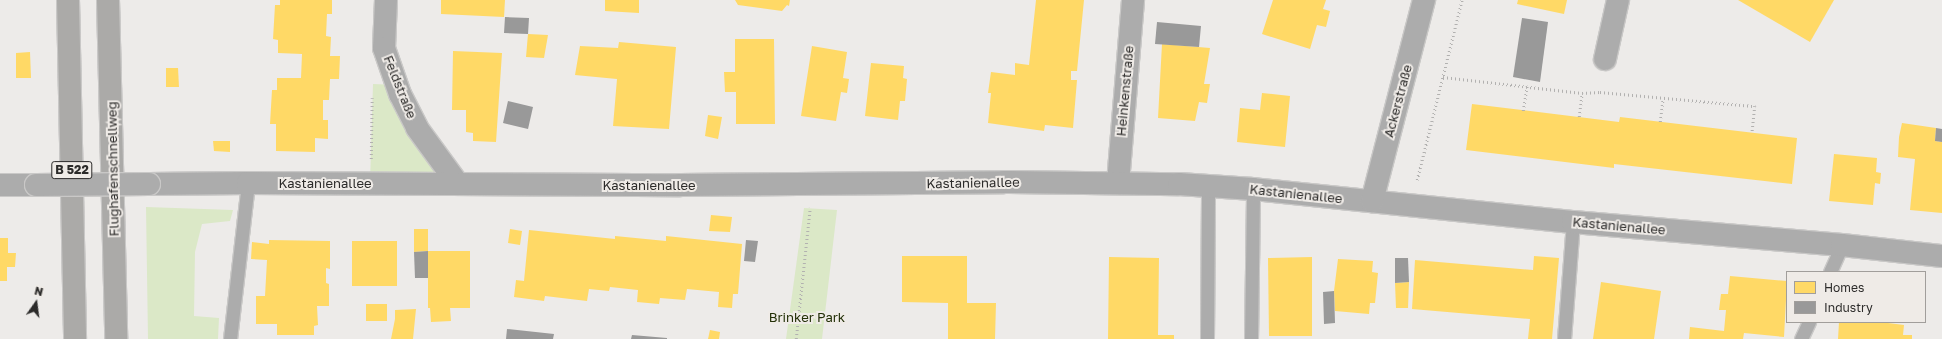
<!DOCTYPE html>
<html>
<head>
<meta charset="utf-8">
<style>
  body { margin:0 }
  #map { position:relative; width:1942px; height:339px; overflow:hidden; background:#edebe9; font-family:"Golos Text",sans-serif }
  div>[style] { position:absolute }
  .green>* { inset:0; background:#dbe8c7 }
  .homes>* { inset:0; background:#ffd966 }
  .industry>* { inset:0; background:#999 }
  .path>* { height:2.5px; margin-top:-1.25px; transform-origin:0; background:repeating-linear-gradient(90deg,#b2b1b0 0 1px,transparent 0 4px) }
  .roads { filter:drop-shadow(1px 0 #c9c8c7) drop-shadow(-1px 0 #c9c8c7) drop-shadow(0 1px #c9c8c7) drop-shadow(0 -1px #c9c8c7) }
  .lane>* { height:13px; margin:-6.5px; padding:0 6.5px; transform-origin:6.5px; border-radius:6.5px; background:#acacac }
  .street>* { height:22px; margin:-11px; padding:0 11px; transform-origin:11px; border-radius:11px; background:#acacac }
  .highway>* { height:22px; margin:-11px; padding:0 11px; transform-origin:11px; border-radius:11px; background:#abaaa8 }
  .bridges { filter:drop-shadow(1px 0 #c9c8c7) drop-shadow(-1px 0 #c9c8c7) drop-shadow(0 1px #c9c8c7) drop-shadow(0 -1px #c9c8c7) }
  .street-bridge>* { height:22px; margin:-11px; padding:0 11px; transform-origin:11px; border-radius:11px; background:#acacac }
  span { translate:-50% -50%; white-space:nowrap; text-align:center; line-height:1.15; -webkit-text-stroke:4px #efebe7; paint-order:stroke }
  .shield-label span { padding:1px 3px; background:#efebe7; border:1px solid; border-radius:3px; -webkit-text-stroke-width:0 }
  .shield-label { font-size:12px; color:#2c2b2a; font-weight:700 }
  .street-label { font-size:13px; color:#2c2b2a }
  .park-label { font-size:13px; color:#233008 }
  .legend { position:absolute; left:1786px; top:271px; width:140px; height:52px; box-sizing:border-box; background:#efebe7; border:1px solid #a19e9b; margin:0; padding:5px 7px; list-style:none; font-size:12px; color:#2c2b2a }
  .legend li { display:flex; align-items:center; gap:8px; height:20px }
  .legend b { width:20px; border:1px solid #a19e9b }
  .north { position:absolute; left:16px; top:283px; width:40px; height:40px; -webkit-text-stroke:3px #efebe7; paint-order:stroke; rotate:14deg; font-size:11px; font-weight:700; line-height:16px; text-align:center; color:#2c2b2a }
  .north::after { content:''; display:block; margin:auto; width:14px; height:18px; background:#2c2b2a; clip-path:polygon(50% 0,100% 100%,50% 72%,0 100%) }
</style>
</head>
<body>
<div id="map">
  <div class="green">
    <div style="clip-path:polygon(373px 84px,397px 85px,458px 184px,370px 183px)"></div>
    <div style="clip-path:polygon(146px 207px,233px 210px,230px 221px,202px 224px,195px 252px,194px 316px,219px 318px,218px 339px,148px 339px)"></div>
    <div style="clip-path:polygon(804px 208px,837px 210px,822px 339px,786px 339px)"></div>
  </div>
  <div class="homes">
    <div style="clip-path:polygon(280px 0,332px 0,332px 14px,327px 14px,326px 36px,331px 37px,330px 56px,340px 56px,339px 79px,330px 79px,329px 100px,323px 100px,323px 120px,328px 120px,328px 139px,315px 138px,315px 152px,276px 151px,276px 124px,270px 124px,272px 90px,277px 90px,277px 78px,301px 78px,302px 54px,278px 53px,278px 40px,273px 39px,275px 5px,280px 5px)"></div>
    <div style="clip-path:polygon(441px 0,505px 0,504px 17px,441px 14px)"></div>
    <div style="clip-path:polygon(605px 0,639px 0,639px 13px,605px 11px)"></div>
    <div style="clip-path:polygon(735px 0,790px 0,789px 6px,787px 5px,782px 11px,738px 5px)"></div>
    <div style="clip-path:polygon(1036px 0,1084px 0,1077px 71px,1071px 71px,1071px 80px,1077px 80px,1073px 128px,1045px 125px,1044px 131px,988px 123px,991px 93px,988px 93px,991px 72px,1015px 75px,1015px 63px,1029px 65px)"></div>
    <div style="clip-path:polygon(1273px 0,1326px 0,1323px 9px,1330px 11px,1326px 27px,1317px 25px,1310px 49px,1262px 34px)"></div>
    <div style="clip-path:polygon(1518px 0,1567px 0,1564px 14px,1517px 4px)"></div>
    <div style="clip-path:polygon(1738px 0,1834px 0,1810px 42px)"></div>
    <div style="clip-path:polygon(528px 34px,548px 35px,544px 58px,526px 57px)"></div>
    <div style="clip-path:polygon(735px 39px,774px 39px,775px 124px,736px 124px,736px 92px,725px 92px,724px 72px,735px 72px)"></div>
    <div style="clip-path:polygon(619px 42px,676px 47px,669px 129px,613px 126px,617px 79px,575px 75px,580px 46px,618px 48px)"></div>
    <div style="clip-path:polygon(1162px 44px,1210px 48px,1204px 84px,1210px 84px,1207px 103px,1199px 102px,1195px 121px,1158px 118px)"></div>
    <div style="clip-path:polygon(812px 46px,847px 52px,843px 78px,849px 79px,847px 93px,841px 92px,836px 121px,801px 116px)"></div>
    <div style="clip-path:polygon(453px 51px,502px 53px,496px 142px,473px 141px,473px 133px,466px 132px,466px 110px,452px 110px)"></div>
    <div style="clip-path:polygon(30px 52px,31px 78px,16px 78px,16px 53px)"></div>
    <div style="clip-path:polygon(871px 63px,904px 66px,903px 78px,907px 79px,905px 101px,900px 101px,898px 120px,865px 116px)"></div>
    <div style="clip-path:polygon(166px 68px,178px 68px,179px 87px,166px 87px)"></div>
    <div style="clip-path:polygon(1262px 93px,1290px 96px,1285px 147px,1237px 142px,1240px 108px,1260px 110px)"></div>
    <div style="clip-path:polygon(1472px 104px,1619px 122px,1620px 117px,1797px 138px,1792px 184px,1614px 164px,1614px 168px,1466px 150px)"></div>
    <div style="clip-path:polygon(708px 115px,722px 117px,718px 139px,705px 136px)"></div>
    <div style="clip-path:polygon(1902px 123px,1936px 128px,1935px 141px,1942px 142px,1942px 213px,1910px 210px,1915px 159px,1898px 157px,1899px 137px)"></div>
    <div style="clip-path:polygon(213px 141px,230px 141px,230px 152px,214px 151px)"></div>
    <div style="clip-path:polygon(1834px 154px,1877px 158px,1876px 172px,1881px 173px,1880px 184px,1875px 183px,1873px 205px,1829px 201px)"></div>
    <div style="clip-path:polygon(711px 215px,732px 217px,730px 232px,709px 231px)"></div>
    <div style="clip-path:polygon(414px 229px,428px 229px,428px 251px,414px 252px)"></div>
    <div style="clip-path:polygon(510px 229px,522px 231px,520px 245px,508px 243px)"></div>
    <div style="clip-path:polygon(529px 230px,615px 239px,615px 236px,666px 241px,666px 236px,742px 244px,738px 294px,733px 294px,732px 308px,718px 307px,719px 292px,687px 289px,685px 300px,660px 298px,659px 304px,637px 302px,638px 290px,610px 287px,609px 291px,589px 289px,587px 301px,545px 296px,544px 301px,514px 297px,516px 280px,524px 281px)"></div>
    <div style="clip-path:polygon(0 238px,8px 238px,8px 253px,16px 253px,15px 267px,7px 267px,7px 281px,0 281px)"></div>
    <div style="clip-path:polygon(269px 240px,330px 241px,330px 269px,326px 268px,326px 283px,329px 284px,329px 306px,317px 306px,318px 325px,314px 326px,314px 335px,277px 335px,277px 324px,256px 324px,256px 296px,265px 296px,267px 260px,251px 259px,252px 242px,269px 244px)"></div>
    <div style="clip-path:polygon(352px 241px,397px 241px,397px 286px,352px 286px)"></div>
    <div style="clip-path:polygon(428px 251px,470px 251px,470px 308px,450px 308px,451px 321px,431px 322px,430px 308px,428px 308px)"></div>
    <div style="clip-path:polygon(902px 256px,967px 256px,967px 303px,996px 303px,995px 339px,948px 339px,948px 303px,902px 302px)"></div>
    <div style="clip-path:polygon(1534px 256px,1559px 258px,1552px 339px,1528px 339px,1530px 319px,1412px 309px,1415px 260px,1533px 270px)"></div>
    <div style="clip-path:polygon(1109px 257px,1159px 258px,1158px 335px,1174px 335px,1174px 339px,1108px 339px)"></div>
    <div style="clip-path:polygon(1312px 257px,1312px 336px,1269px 336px,1268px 258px)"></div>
    <div style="clip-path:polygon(1338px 259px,1373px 261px,1372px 272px,1378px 273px,1375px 303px,1370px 303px,1369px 314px,1335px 311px,1334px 291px)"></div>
    <div style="clip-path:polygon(1730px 276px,1787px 281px,1784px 337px,1744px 333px,1743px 339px,1689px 339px,1690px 327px,1724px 331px,1726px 310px,1719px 310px,1721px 294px,1728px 294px)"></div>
    <div style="clip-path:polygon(1409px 282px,1408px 308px,1396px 308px,1395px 283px)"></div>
    <div style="clip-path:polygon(1601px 282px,1661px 291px,1654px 339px,1593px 339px)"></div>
    <div style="clip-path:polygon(366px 304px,387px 304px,387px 321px,366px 321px)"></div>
    <div style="clip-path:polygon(416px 309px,413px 339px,391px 339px,395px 319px,395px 310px)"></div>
    <div style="clip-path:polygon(1839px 322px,1880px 322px,1904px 325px,1903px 335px,1912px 335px,1912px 339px,1838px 339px)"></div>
    <div style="clip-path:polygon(710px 330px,720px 332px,719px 339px,708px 339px)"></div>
  </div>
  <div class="industry">
    <div style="clip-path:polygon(505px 17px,529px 18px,528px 34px,504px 33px)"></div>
    <div style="clip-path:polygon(1522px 18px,1548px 22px,1540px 82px,1513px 77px)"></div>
    <div style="clip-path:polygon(1157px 22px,1201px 26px,1199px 47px,1155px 44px)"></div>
    <div style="clip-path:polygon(508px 101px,533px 107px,528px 129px,503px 123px)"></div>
    <div style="clip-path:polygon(1936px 128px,1942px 129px,1942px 142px,1935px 141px)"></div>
    <div style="clip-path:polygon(746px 240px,758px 241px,755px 262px,744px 261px)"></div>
    <div style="clip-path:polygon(428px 251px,428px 278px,415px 278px,414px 252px)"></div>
    <div style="clip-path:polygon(1395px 258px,1408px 258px,1409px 282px,1395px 283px)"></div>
    <div style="clip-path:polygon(1334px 291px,1335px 323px,1324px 324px,1323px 292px)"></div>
    <div style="clip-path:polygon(507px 329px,554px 334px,553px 339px,506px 339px)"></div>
    <div style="clip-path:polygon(632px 335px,667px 338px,667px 339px,631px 339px)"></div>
  </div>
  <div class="path">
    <div style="left:1443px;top:77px;width:140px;rotate:6.6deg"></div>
    <div style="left:1582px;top:93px;width:18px;rotate:-3deg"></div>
    <div style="left:1600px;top:92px;width:156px;rotate:5.2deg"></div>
    <div style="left:1755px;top:106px;width:27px;rotate:96deg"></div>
    <div style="left:1523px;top:111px;width:25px;rotate:-81deg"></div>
    <div style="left:1579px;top:117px;width:24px;rotate:-83deg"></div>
    <div style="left:1660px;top:122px;width:24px;rotate:-83deg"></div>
    <div style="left:371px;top:159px;width:61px;rotate:-89.1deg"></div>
    <div style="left:1417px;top:180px;width:186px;rotate:-76deg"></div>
    <div style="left:796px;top:339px;width:132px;rotate:-83.9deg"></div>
  </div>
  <div class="roads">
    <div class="lane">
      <div style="left:1830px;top:272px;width:30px;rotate:-66deg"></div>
      <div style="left:230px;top:339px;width:157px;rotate:-83.4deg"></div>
      <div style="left:1207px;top:339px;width:153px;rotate:-89.6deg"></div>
      <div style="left:1251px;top:339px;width:150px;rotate:-89.2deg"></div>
      <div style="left:1564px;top:339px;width:117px;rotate:-85.6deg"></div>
      <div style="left:1801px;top:339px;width:19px;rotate:-65deg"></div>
    </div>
    <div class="street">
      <div style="left:386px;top:0;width:48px;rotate:92.4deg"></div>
      <div style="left:384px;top:48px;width:49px;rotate:70.8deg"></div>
      <div style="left:400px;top:94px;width:38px;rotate:63deg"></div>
      <div style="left:417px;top:128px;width:69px;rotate:53.8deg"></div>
      <div style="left:1605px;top:59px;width:60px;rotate:-77.6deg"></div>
      <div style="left:1118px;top:183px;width:184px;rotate:-85.3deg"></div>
      <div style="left:149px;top:184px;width:99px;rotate:-0.6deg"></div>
      <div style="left:248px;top:183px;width:432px;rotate:0.3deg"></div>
      <div style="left:680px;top:185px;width:324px;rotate:-0.5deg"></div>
      <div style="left:1004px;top:182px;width:175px;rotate:0.7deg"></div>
      <div style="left:1179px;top:184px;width:74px;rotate:3.9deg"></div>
      <div style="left:1253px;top:189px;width:322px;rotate:5.9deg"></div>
      <div style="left:1573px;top:222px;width:270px;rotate:4.9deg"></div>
      <div style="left:1842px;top:245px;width:101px;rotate:6.3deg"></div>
      <div style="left:0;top:185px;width:36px"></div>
      <div style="left:1372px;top:201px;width:208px;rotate:-75.5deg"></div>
    </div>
    <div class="highway">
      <div style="left:68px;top:0;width:339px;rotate:88.8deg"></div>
      <div style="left:108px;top:0;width:339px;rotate:88.6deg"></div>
    </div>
  </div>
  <div class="bridges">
    <div class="street-bridge">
      <div style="left:36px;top:185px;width:113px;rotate:-0.5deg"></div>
    </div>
  </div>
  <div class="shield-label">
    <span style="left:72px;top:170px">B 522</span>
  </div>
  <div class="street-label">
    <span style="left:400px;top:87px;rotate:68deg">Feldstraße</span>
    <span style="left:1125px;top:91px;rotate:-85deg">Heinkenstraße</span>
    <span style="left:1398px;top:101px;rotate:-75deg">Ackerstraße</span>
    <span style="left:113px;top:169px;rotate:-91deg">Flughafenschnellweg</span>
    <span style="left:325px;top:183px">Kastanienallee</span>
    <span style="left:973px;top:183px;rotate:-1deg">Kastanienallee</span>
    <span style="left:649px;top:185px">Kastanienallee</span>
    <span style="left:1296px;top:194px;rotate:6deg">Kastanienallee</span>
    <span style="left:1619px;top:226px;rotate:5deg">Kastanienallee</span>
  </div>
  <div class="park-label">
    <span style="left:807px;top:317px">Brinker Park</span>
  </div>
  <ul class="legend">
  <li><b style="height:11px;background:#ffd966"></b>Homes</li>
  <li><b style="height:11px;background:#999"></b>Industry</li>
  </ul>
  <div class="north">N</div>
</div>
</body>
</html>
